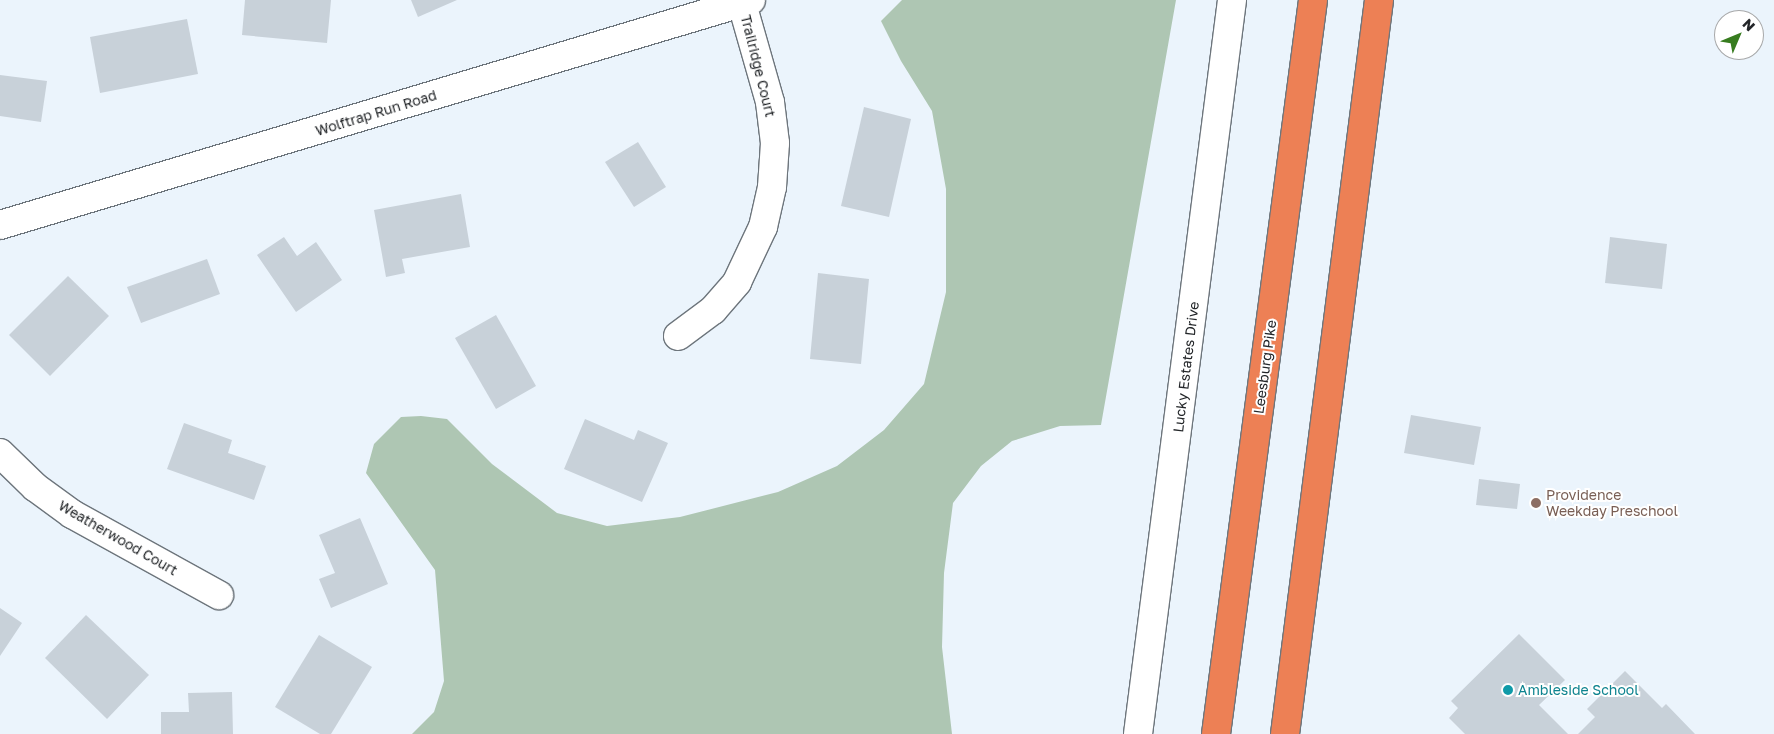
<!DOCTYPE html>
<html>
<head>
<meta charset="utf-8">
<style>
  body { margin:0 }
  #map { position:relative; width:1774px; height:734px; overflow:hidden; background:#ebf4fc; font-family:"Golos Text",sans-serif }
  div>[style] { position:absolute }
  .green>* { inset:0; background:#aec6b3 }
  .building>* { inset:0; background:#c8d1d9 }
  .roads { filter:drop-shadow(1px 0 #6d757c) drop-shadow(-1px 0 #6d757c) drop-shadow(0 1px #6d757c) drop-shadow(0 -1px #6d757c) }
  .street>* { height:28px; margin:-14px; padding:0 14px; transform-origin:14px; border-radius:14px; background:#fff }
  .highway>* { height:28px; margin:-14px; padding:0 14px; transform-origin:14px; border-radius:14px; background:#ed8055 }
  .dots>* { width:14px; height:14px; translate:-50% -50%; box-sizing:border-box; border:2px solid #fff; border-radius:50% }
  span { translate:-50% -50%; white-space:nowrap; text-align:center; line-height:1.15; -webkit-text-stroke:4px #fff; paint-order:stroke }
  .street-label { font-size:14px; color:#232629 }
  .education-label { font-size:14px; color:#785e54 }
  .left { translate:0 -50%; text-align:left }
  .culture-label { font-size:14px; color:#0d838f }
  .north { position:absolute; left:1714px; top:10px; width:50px; height:50px; box-sizing:border-box; background:#fff; border:1px solid #a7a8a9; border-radius:50%; rotate:45deg; font-size:14px; font-weight:700; line-height:20px; text-align:center; color:#232629 }
  .north::after { content:''; display:block; margin:auto; width:18px; height:22px; background:#377c1f; clip-path:polygon(50% 0,100% 100%,50% 72%,0 100%) }
</style>
</head>
<body>
<div id="map">
  <div class="green">
    <div style="clip-path:polygon(902px 0,1176px 0,1101px 425px,1060px 426px,1012px 441px,981px 466px,953px 503px,944px 573px,942px 647px,952px 734px,412px 734px,434px 712px,444px 681px,435px 570px,366px 473px,374px 444px,401px 417px,421px 416px,447px 419px,492px 464px,557px 513px,607px 526px,680px 517px,778px 492px,837px 466px,884px 430px,924px 384px,946px 292px,946px 189px,932px 111px,901px 61px,881px 21px)"></div>
  </div>
  <div class="building">
    <div style="clip-path:polygon(245px 0,331px 0,327px 43px,242px 35px)"></div>
    <div style="clip-path:polygon(411px 0,457px 0,418px 17px)"></div>
    <div style="clip-path:polygon(187px 19px,198px 74px,100px 93px,90px 37px)"></div>
    <div style="clip-path:polygon(0 75px,47px 81px,41px 122px,0 116px)"></div>
    <div style="clip-path:polygon(864px 107px,911px 119px,889px 217px,841px 206px)"></div>
    <div style="clip-path:polygon(638px 142px,666px 187px,634px 207px,605px 162px)"></div>
    <div style="clip-path:polygon(461px 194px,470px 247px,402px 259px,405px 273px,386px 277px,374px 210px)"></div>
    <div style="clip-path:polygon(284px 237px,297px 256px,316px 242px,342px 280px,296px 312px,257px 255px)"></div>
    <div style="clip-path:polygon(1610px 237px,1667px 244px,1662px 289px,1605px 283px)"></div>
    <div style="clip-path:polygon(207px 259px,220px 294px,141px 323px,127px 287px)"></div>
    <div style="clip-path:polygon(818px 273px,869px 279px,861px 364px,810px 359px)"></div>
    <div style="clip-path:polygon(68px 276px,109px 316px,50px 376px,9px 335px)"></div>
    <div style="clip-path:polygon(496px 315px,536px 386px,496px 409px,455px 338px)"></div>
    <div style="clip-path:polygon(1411px 415px,1481px 427px,1474px 465px,1404px 453px)"></div>
    <div style="clip-path:polygon(585px 419px,634px 440px,638px 430px,668px 443px,642px 502px,564px 469px)"></div>
    <div style="clip-path:polygon(184px 423px,232px 440px,228px 453px,266px 466px,254px 500px,167px 469px)"></div>
    <div style="clip-path:polygon(1479px 479px,1520px 484px,1517px 509px,1476px 505px)"></div>
    <div style="clip-path:polygon(360px 518px,388px 584px,331px 608px,319px 579px,335px 573px,319px 535px)"></div>
    <div style="clip-path:polygon(0 608px,22px 623px,0 656px)"></div>
    <div style="clip-path:polygon(86px 615px,149px 675px,107px 719px,45px 658px)"></div>
    <div style="clip-path:polygon(1519px 634px,1565px 680px,1539px 705px,1568px 734px,1465px 734px,1449px 718px,1458px 708px,1451px 701px)"></div>
    <div style="clip-path:polygon(319px 635px,372px 667px,331px 734px,320px 734px,275px 707px)"></div>
    <div style="clip-path:polygon(1625px 671px,1662px 708px,1666px 704px,1695px 734px,1578px 734px,1595px 717px,1587px 709px)"></div>
    <div style="clip-path:polygon(232px 692px,233px 734px,161px 734px,161px 712px,189px 712px,188px 693px)"></div>
  </div>
  <div class="roads">
    <div class="street">
      <div style="left:0;top:225px;width:784px;rotate:-16.68deg"></div>
      <div style="left:678px;top:336px;width:44px;rotate:-36.6deg"></div>
      <div style="left:713px;top:310px;width:37px;rotate:-49deg"></div>
      <div style="left:737px;top:282px;width:61px;rotate:-64.7deg"></div>
      <div style="left:763px;top:227px;width:41px;rotate:-77.3deg"></div>
      <div style="left:772px;top:187px;width:44px;rotate:-86.1deg"></div>
      <div style="left:775px;top:143px;width:41px;rotate:-97deg"></div>
      <div style="left:770px;top:102px;width:106px;rotate:-105.9deg"></div>
      <div style="left:0;top:453px;width:49px;rotate:44.2deg"></div>
      <div style="left:35px;top:487px;width:46px;rotate:36.1deg"></div>
      <div style="left:72px;top:514px;width:168px;rotate:28.9deg"></div>
      <div style="left:1138px;top:734px;width:740px;rotate:-82.7deg"></div>
    </div>
    <div class="highway">
      <div style="left:1216px;top:734px;width:740px;rotate:-82.47deg"></div>
      <div style="left:1285px;top:734px;width:740px;rotate:-82.7deg"></div>
    </div>
  </div>
  <div class="dots">
    <div style="left:1536px;top:503px;background:#8d6e63"></div>
    <div style="left:1508px;top:690px;background:#0f9aa8"></div>
  </div>
  <div class="street-label">
    <span style="left:758px;top:66px;rotate:76deg">Trailridge Court</span>
    <span style="left:376px;top:113px;rotate:-17deg">Wolftrap Run Road</span>
    <span style="left:1186px;top:367px;rotate:-83deg">Lucky Estates Drive</span>
    <span style="left:1265px;top:367px;rotate:-82deg">Leesburg Pike</span>
    <span style="left:118px;top:538px;rotate:30deg">Weatherwood Court</span>
  </div>
  <div class="education-label">
    <span class="left" style="left:1546px;top:503px">Providence<br>Weekday Preschool</span>
  </div>
  <div class="culture-label">
    <span class="left" style="left:1518px;top:690px">Ambleside School</span>
  </div>
  <div class="north">N</div>
</div>
</body>
</html>
